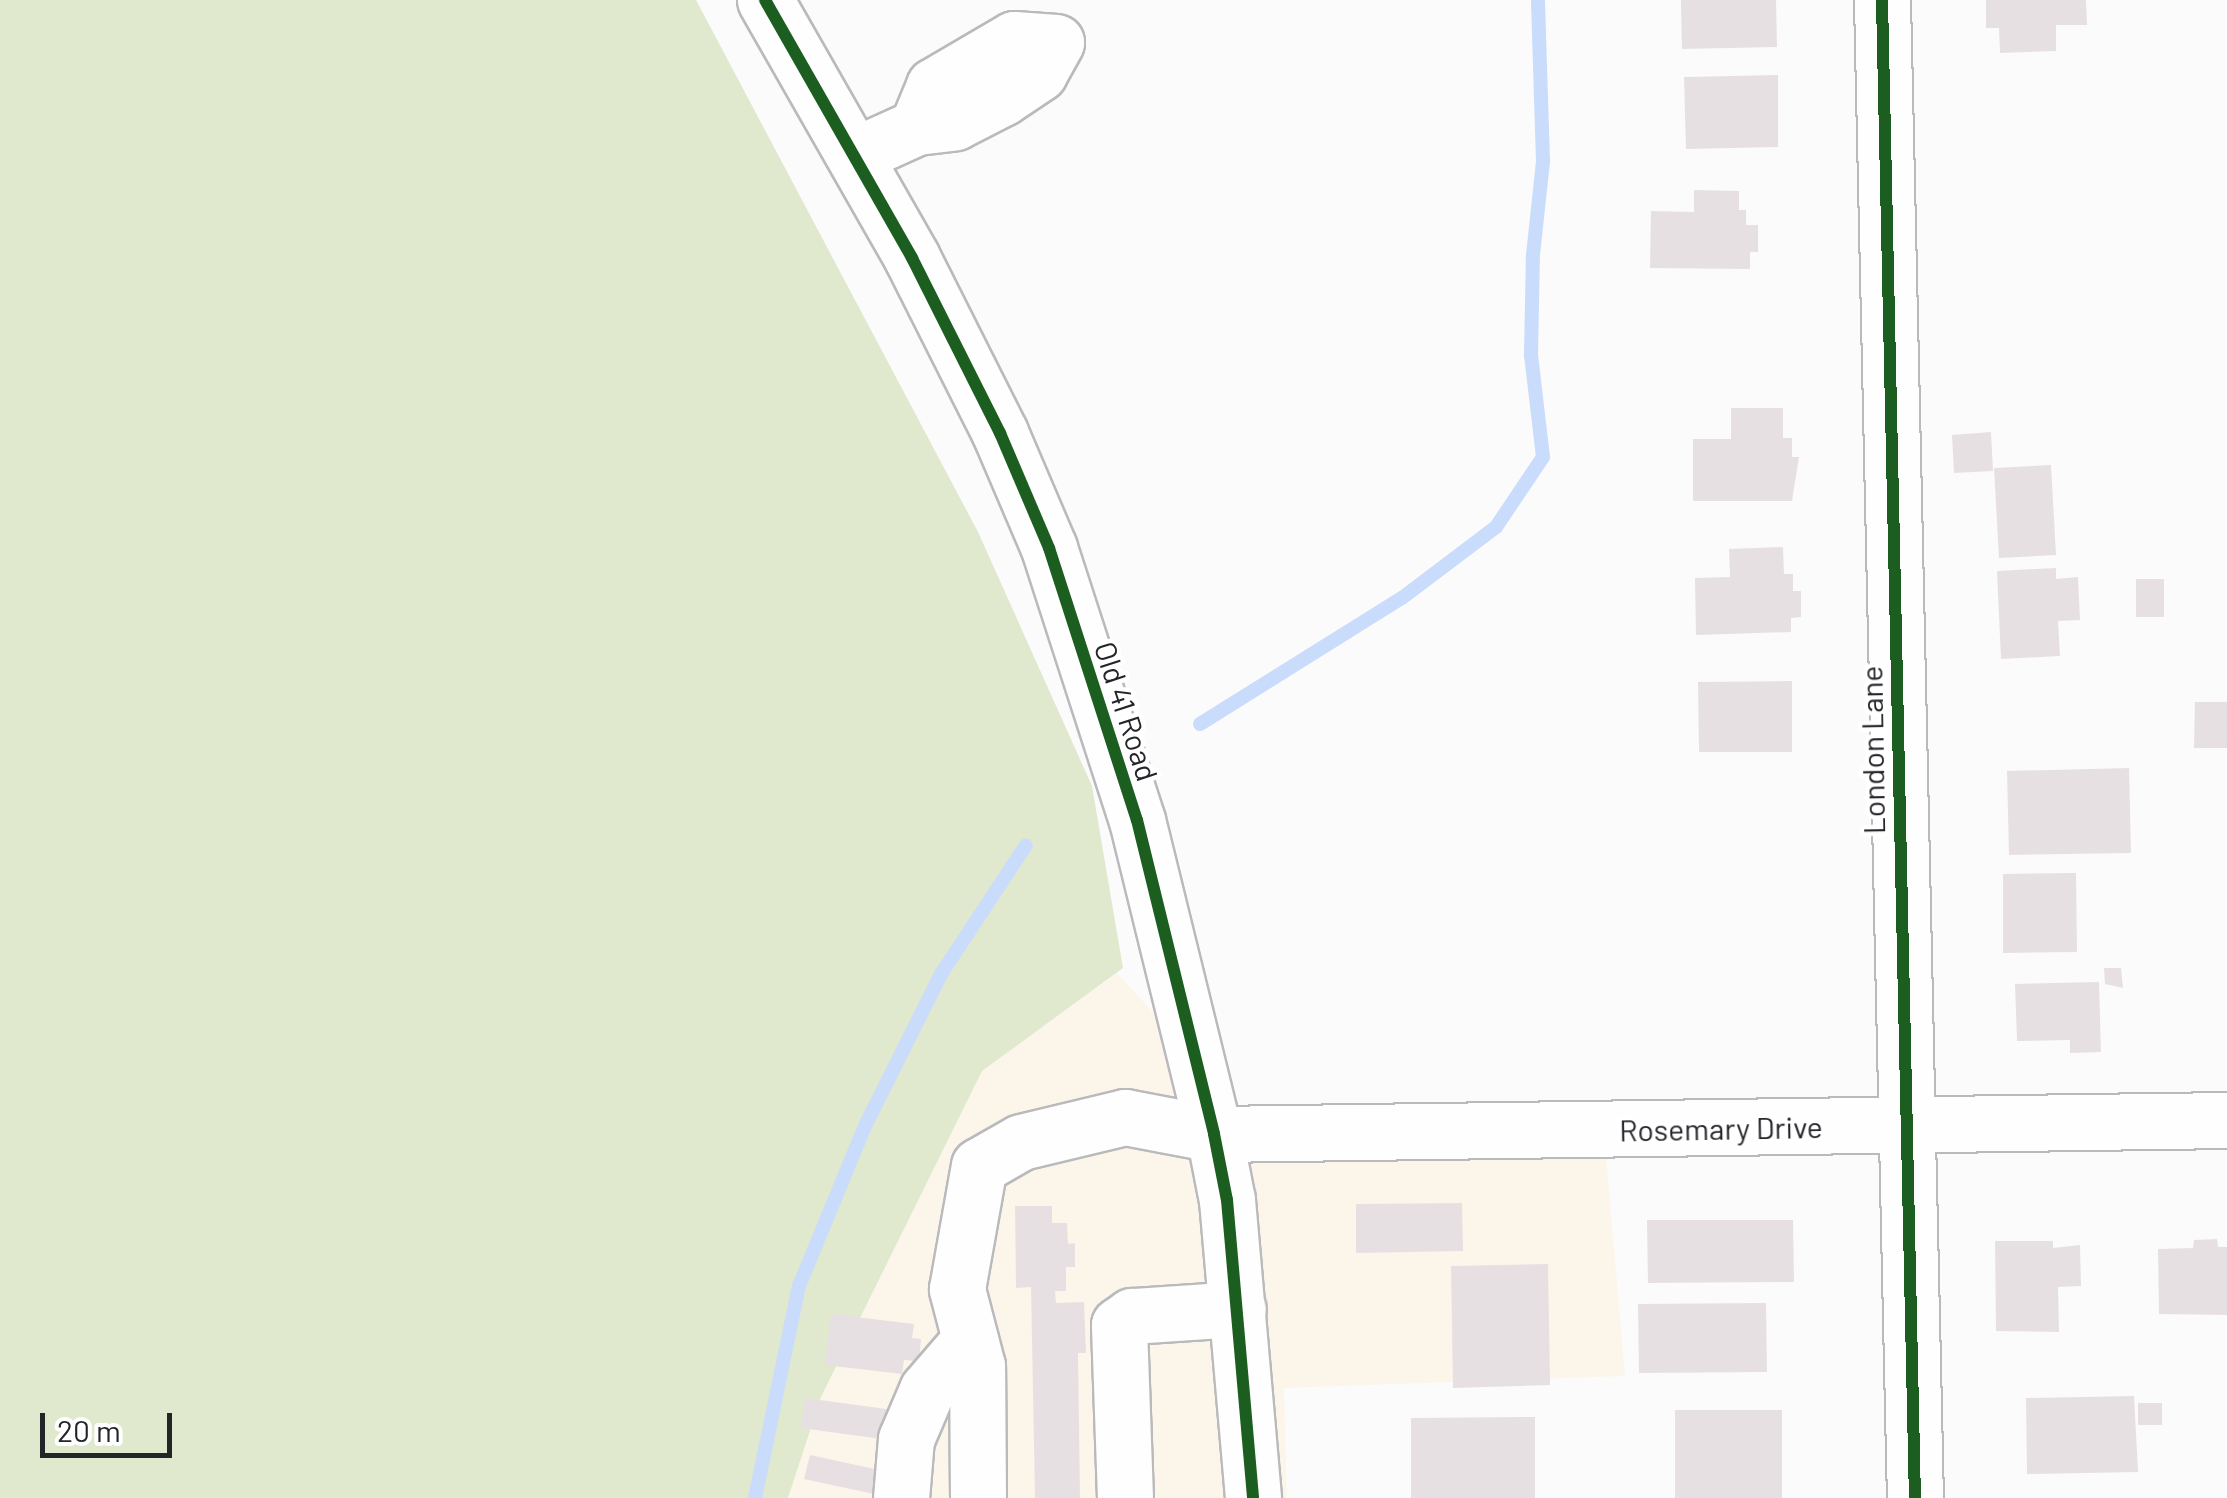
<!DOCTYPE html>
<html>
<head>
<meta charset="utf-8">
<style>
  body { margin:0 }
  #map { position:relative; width:2227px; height:1498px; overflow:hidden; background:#fbfbfc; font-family:Barlow,sans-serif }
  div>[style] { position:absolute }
  .commercial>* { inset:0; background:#fcf5ea }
  .green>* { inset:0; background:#e0e8ce }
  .stream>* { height:14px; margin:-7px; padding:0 7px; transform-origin:7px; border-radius:7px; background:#cadcfb }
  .building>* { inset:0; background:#e7e0e3 }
  .roads { filter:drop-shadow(2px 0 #bababc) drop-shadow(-2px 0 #bababc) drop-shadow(0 2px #bababc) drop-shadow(0 -2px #bababc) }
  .minor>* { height:55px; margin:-27.5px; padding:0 27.5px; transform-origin:27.5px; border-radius:27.5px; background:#fefeff }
  .cycleway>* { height:12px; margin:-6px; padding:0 6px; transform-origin:6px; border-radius:6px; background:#1b5e20 }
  span { translate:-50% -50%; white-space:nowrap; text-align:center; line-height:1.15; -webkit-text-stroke:9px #fff; paint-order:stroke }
  .street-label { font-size:30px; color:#232529 }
  .scale { position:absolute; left:40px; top:1413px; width:132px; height:45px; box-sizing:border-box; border:5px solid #232529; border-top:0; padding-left:12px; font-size:30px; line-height:35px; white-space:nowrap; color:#232529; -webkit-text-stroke:8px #fff; paint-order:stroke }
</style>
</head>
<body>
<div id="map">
  <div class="commercial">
    <div style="clip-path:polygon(1117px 973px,1163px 1023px,1204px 1204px,1230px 1498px,788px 1498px,821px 1397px,982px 1071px)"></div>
    <div style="clip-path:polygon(1229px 1096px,1272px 1144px,1604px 1132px,1625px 1376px,1284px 1388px,1287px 1498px,1277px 1498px)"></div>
  </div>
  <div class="green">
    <div style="clip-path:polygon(0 0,696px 0,978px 532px,1092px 786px,1123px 968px,982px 1071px,821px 1397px,788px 1498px,0 1498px)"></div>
  </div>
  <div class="stream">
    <div style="left:1200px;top:724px;width:238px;rotate:-32deg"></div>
    <div style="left:1402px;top:598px;width:118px;rotate:-37.1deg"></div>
    <div style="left:1496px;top:527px;width:84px;rotate:-56.1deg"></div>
    <div style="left:1543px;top:457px;width:103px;rotate:-96.7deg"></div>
    <div style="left:1531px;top:355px;width:100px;rotate:-88.9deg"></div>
    <div style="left:1533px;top:255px;width:95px;rotate:-83.9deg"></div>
    <div style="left:1543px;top:161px;width:161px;rotate:-91.8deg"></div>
    <div style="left:755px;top:1498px;width:217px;rotate:-78.3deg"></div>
    <div style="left:799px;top:1286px;width:173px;rotate:-67.6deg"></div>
    <div style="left:865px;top:1126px;width:170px;rotate:-63.4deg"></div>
    <div style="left:941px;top:974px;width:154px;rotate:-56.6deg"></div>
  </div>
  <div class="building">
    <div style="clip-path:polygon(1681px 0,1776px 0,1777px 47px,1682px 49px)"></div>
    <div style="clip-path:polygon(1986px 0,2086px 0,2087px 25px,2056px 25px,2056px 51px,2000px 53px,1999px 28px,1986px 28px)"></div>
    <div style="clip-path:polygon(1778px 75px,1778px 147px,1686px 149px,1684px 77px)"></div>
    <div style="clip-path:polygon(1694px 190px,1739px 191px,1739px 210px,1746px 210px,1746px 225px,1758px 225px,1758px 252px,1750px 252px,1750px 269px,1650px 268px,1651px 211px,1694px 212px)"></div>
    <div style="clip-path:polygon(1731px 408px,1783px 408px,1783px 438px,1792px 438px,1792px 457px,1799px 457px,1792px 501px,1693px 501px,1693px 439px,1731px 439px)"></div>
    <div style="clip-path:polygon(1991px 432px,1993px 471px,1954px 473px,1952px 435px)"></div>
    <div style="clip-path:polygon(2051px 465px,2056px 555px,1999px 558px,1994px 468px)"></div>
    <div style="clip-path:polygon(1783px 547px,1784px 574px,1793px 574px,1793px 591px,1801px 591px,1801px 617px,1791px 618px,1791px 632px,1696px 635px,1695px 578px,1730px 577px,1729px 549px)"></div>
    <div style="clip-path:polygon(2056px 568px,2056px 579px,2078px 577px,2080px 620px,2058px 621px,2060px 656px,2001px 659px,1997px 571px)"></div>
    <div style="clip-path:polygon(2136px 579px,2164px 579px,2164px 617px,2136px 617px)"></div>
    <div style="clip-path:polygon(1792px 681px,1792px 752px,1699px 752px,1698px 682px)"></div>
    <div style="clip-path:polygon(2195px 702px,2227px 702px,2227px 748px,2194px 748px)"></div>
    <div style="clip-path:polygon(2129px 768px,2131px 853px,2009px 855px,2007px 771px)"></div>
    <div style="clip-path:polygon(2076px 873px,2077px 952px,2003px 953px,2003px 874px)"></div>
    <div style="clip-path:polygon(2104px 968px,2121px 968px,2123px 988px,2105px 984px)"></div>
    <div style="clip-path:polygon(2099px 982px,2101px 1052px,2070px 1053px,2070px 1040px,2017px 1041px,2015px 984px)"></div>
    <div style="clip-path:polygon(1462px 1203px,1463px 1251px,1356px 1253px,1356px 1204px)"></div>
    <div style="clip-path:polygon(1015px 1206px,1052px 1206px,1052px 1223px,1067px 1223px,1068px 1244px,1075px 1243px,1075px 1267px,1066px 1267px,1066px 1291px,1055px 1291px,1056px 1303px,1084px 1302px,1086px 1353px,1078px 1353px,1080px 1498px,1035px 1498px,1031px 1287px,1016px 1288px)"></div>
    <div style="clip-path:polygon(1647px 1220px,1793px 1220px,1794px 1282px,1648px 1283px)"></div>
    <div style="clip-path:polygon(2217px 1239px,2218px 1247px,2227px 1247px,2227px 1315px,2159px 1314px,2158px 1249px,2193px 1248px,2194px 1240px)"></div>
    <div style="clip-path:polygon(1995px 1241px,2053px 1241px,2053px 1248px,2080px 1245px,2081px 1286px,2058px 1287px,2059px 1332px,1996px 1331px)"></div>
    <div style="clip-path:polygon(1548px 1264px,1550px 1385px,1453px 1388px,1451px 1266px)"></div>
    <div style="clip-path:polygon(1766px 1303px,1767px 1372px,1639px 1373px,1638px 1304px)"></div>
    <div style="clip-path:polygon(831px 1314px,914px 1324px,912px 1338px,921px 1339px,919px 1361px,904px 1360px,902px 1374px,825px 1365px)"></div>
    <div style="clip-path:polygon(2134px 1396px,2138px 1472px,2027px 1474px,2026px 1398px)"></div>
    <div style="clip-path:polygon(805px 1398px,901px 1411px,896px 1441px,801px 1428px)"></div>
    <div style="clip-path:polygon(2138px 1403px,2162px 1403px,2162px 1425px,2138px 1425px)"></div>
    <div style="clip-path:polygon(1675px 1410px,1782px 1410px,1782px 1498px,1675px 1498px)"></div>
    <div style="clip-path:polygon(1535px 1417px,1535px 1498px,1411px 1498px,1411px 1418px)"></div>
    <div style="clip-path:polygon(810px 1455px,879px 1470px,874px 1494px,804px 1479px)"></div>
  </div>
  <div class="roads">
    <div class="minor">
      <div style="left:765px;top:0;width:297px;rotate:60.3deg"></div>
      <div style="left:912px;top:258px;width:196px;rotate:63.3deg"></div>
      <div style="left:1000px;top:433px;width:125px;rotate:66.9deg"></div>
      <div style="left:1049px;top:548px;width:286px;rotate:72.1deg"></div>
      <div style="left:1137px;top:820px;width:323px;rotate:76.2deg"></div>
      <div style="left:1214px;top:1134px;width:67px;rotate:78.9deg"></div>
      <div style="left:1227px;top:1200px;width:299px;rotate:85deg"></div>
      <div style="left:1882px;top:0;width:1498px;rotate:88.74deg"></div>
      <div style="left:855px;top:155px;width:68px;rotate:-24.3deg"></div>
      <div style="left:917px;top:127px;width:38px;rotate:-7deg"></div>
      <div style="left:955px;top:122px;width:53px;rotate:-27.1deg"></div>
      <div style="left:1002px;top:98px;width:45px;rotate:-34deg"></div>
      <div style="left:1039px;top:73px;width:35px;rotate:-61deg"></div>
      <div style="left:1056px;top:42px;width:42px;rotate:-175.9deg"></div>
      <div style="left:1014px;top:39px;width:93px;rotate:149.6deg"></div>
      <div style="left:934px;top:86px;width:44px;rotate:112.5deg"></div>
      <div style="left:901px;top:1498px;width:59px;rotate:-85.2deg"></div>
      <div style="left:906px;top:1439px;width:53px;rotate:-66.8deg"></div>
      <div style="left:927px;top:1390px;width:66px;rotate:-49.3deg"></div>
      <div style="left:978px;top:1498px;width:132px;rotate:-90.4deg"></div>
      <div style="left:977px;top:1366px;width:80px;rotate:-104.6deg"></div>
      <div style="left:957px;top:1289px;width:125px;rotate:-79.9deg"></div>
      <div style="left:979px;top:1166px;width:48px;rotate:-29.7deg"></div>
      <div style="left:1021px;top:1142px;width:107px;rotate:-13.5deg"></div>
      <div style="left:1125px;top:1117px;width:91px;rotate:10.8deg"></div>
      <div style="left:1214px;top:1134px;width:1013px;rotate:-0.79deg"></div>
      <div style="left:1125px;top:1498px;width:173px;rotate:-92deg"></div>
      <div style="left:1119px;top:1325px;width:16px;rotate:-35deg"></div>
      <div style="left:1132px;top:1316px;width:106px;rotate:-3.8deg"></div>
    </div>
  </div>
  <div class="cycleway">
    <div style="left:765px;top:0;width:297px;rotate:60.3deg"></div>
    <div style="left:912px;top:258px;width:196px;rotate:63.3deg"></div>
    <div style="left:1000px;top:433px;width:125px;rotate:66.9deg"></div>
    <div style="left:1049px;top:548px;width:286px;rotate:72.1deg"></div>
    <div style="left:1137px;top:820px;width:323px;rotate:76.2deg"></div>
    <div style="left:1214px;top:1134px;width:67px;rotate:78.9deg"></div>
    <div style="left:1227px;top:1200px;width:299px;rotate:85deg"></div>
    <div style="left:1882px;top:0;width:1498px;rotate:88.74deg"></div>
  </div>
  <div class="street-label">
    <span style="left:1127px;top:711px;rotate:72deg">Old 41 Road</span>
    <span style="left:1872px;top:750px;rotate:-91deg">London Lane</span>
    <span style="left:1721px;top:1128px;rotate:-1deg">Rosemary Drive</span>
  </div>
  <div class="scale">20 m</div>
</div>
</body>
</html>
